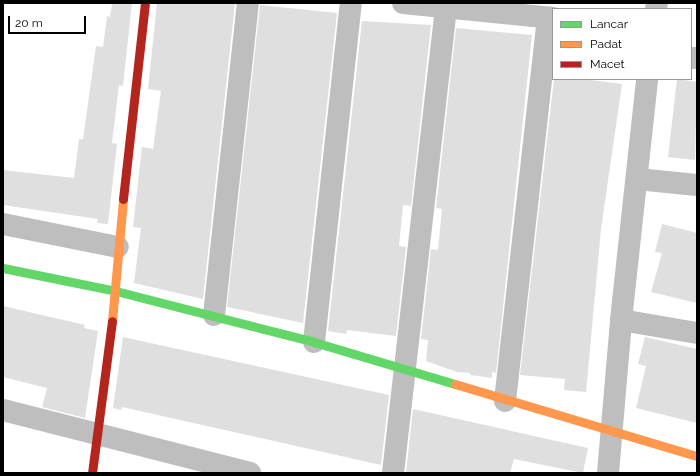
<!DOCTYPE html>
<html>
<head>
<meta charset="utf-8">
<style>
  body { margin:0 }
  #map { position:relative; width:700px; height:476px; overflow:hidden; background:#fff; font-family:Raleway,sans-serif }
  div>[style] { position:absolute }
  .building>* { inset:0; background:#dfdfdf }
  .street>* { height:22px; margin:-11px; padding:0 11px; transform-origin:11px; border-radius:11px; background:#bebebe }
  .fast>* { height:9px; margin:-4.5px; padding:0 4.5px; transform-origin:4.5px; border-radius:4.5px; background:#63d668 }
  .slow>* { height:9px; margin:-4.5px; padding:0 4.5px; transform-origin:4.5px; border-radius:4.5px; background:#ff974d }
  .jam>* { height:9px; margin:-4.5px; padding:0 4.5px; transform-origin:4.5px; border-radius:4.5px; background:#b3261e }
  span { translate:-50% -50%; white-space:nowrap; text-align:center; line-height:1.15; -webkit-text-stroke:3px #fff; paint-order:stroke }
  .frame { position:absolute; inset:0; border:4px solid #000; pointer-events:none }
  .legend { position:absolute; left:552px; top:8px; width:140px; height:72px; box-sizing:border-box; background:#fff; border:1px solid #999; margin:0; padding:5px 7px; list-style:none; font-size:12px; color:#000 }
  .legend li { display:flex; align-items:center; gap:8px; height:20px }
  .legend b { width:20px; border:1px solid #999 }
  .scale { position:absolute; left:8px; top:16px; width:78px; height:18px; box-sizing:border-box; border:2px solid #000; border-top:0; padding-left:5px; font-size:12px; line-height:14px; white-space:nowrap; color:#000; -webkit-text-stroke:3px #fff; paint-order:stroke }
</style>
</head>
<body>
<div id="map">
  <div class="building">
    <div style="clip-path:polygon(112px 3px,132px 3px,123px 86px,119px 85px,112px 143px,117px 144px,108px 224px,97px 223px,98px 219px,3px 205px,3px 170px,74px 178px,79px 139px,83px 139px,96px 46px,103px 47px,107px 16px,110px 17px)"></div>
    <div style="clip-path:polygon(157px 3px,235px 3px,203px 299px,134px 283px,141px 228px,133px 227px,142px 147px,153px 149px,161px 91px,148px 89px)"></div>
    <div style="clip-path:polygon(260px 5px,337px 13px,303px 323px,227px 307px)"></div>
    <div style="clip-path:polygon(362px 21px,431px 25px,411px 206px,403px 205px,399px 246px,406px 247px,396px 336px,347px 330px,346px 334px,328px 331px)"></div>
    <div style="clip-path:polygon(456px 28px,532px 35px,496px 373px,492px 372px,492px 378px,470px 375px,470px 373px,457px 372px,426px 361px,428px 340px,421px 339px,431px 249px,438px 250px,442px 209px,436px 208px)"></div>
    <div style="clip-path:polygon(554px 79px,583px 79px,622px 84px,601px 229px,586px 392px,564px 390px,565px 379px,520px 375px)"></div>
    <div style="clip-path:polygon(677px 79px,697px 82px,695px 160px,668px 157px)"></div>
    <div style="clip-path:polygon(662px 224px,697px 233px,697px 303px,651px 292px,662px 253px,655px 252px)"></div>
    <div style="clip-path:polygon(3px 306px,85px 325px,84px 328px,98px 331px,85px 418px,42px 407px,47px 388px,3px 377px)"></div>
    <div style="clip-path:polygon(123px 337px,389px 395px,381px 465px,122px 407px,121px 410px,113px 408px)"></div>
    <div style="clip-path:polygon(645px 337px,697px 349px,697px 423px,636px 408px,646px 366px,638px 364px)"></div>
    <div style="clip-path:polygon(413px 409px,588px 448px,583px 473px,514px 459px,510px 473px,406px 473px)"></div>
  </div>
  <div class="street">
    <div style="left:403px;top:3px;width:151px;rotate:5.7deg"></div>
    <div style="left:656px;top:9px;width:6px;rotate:-81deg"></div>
    <div style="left:691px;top:58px;width:6px"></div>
    <div style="left:637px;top:179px;width:60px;rotate:5.7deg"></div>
    <div style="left:3px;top:224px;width:117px;rotate:11.3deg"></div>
    <div style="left:214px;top:315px;width:314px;rotate:-83.8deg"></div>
    <div style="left:621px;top:320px;width:77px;rotate:9.7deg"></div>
    <div style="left:314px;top:342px;width:341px;rotate:-83.8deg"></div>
    <div style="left:505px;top:401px;width:385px;rotate:-83.6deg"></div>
    <div style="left:3px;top:410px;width:255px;rotate:14.3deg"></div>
    <div style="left:393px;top:473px;width:469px;rotate:-83.5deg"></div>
    <div style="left:608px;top:473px;width:154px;rotate:-85.1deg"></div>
    <div style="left:621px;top:320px;width:242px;rotate:-83.8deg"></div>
  </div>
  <div class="fast">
    <div style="left:3px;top:268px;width:115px;rotate:11.5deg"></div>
    <div style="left:116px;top:291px;width:204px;rotate:14.4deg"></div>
    <div style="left:314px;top:342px;width:147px;rotate:16.6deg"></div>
  </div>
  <div class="slow">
    <div style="left:112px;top:321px;width:122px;rotate:-84.8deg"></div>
    <div style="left:455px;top:384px;width:252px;rotate:16.6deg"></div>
  </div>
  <div class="jam">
    <div style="left:123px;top:199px;width:197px;rotate:-83.6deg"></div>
    <div style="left:92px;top:473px;width:153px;rotate:-82.5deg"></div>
  </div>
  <div class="frame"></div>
  <ul class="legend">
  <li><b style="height:5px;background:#63d668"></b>Lancar</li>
  <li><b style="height:5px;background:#ff974d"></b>Padat</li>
  <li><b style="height:5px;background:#b3261e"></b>Macet</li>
  </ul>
  <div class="scale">20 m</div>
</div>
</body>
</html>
